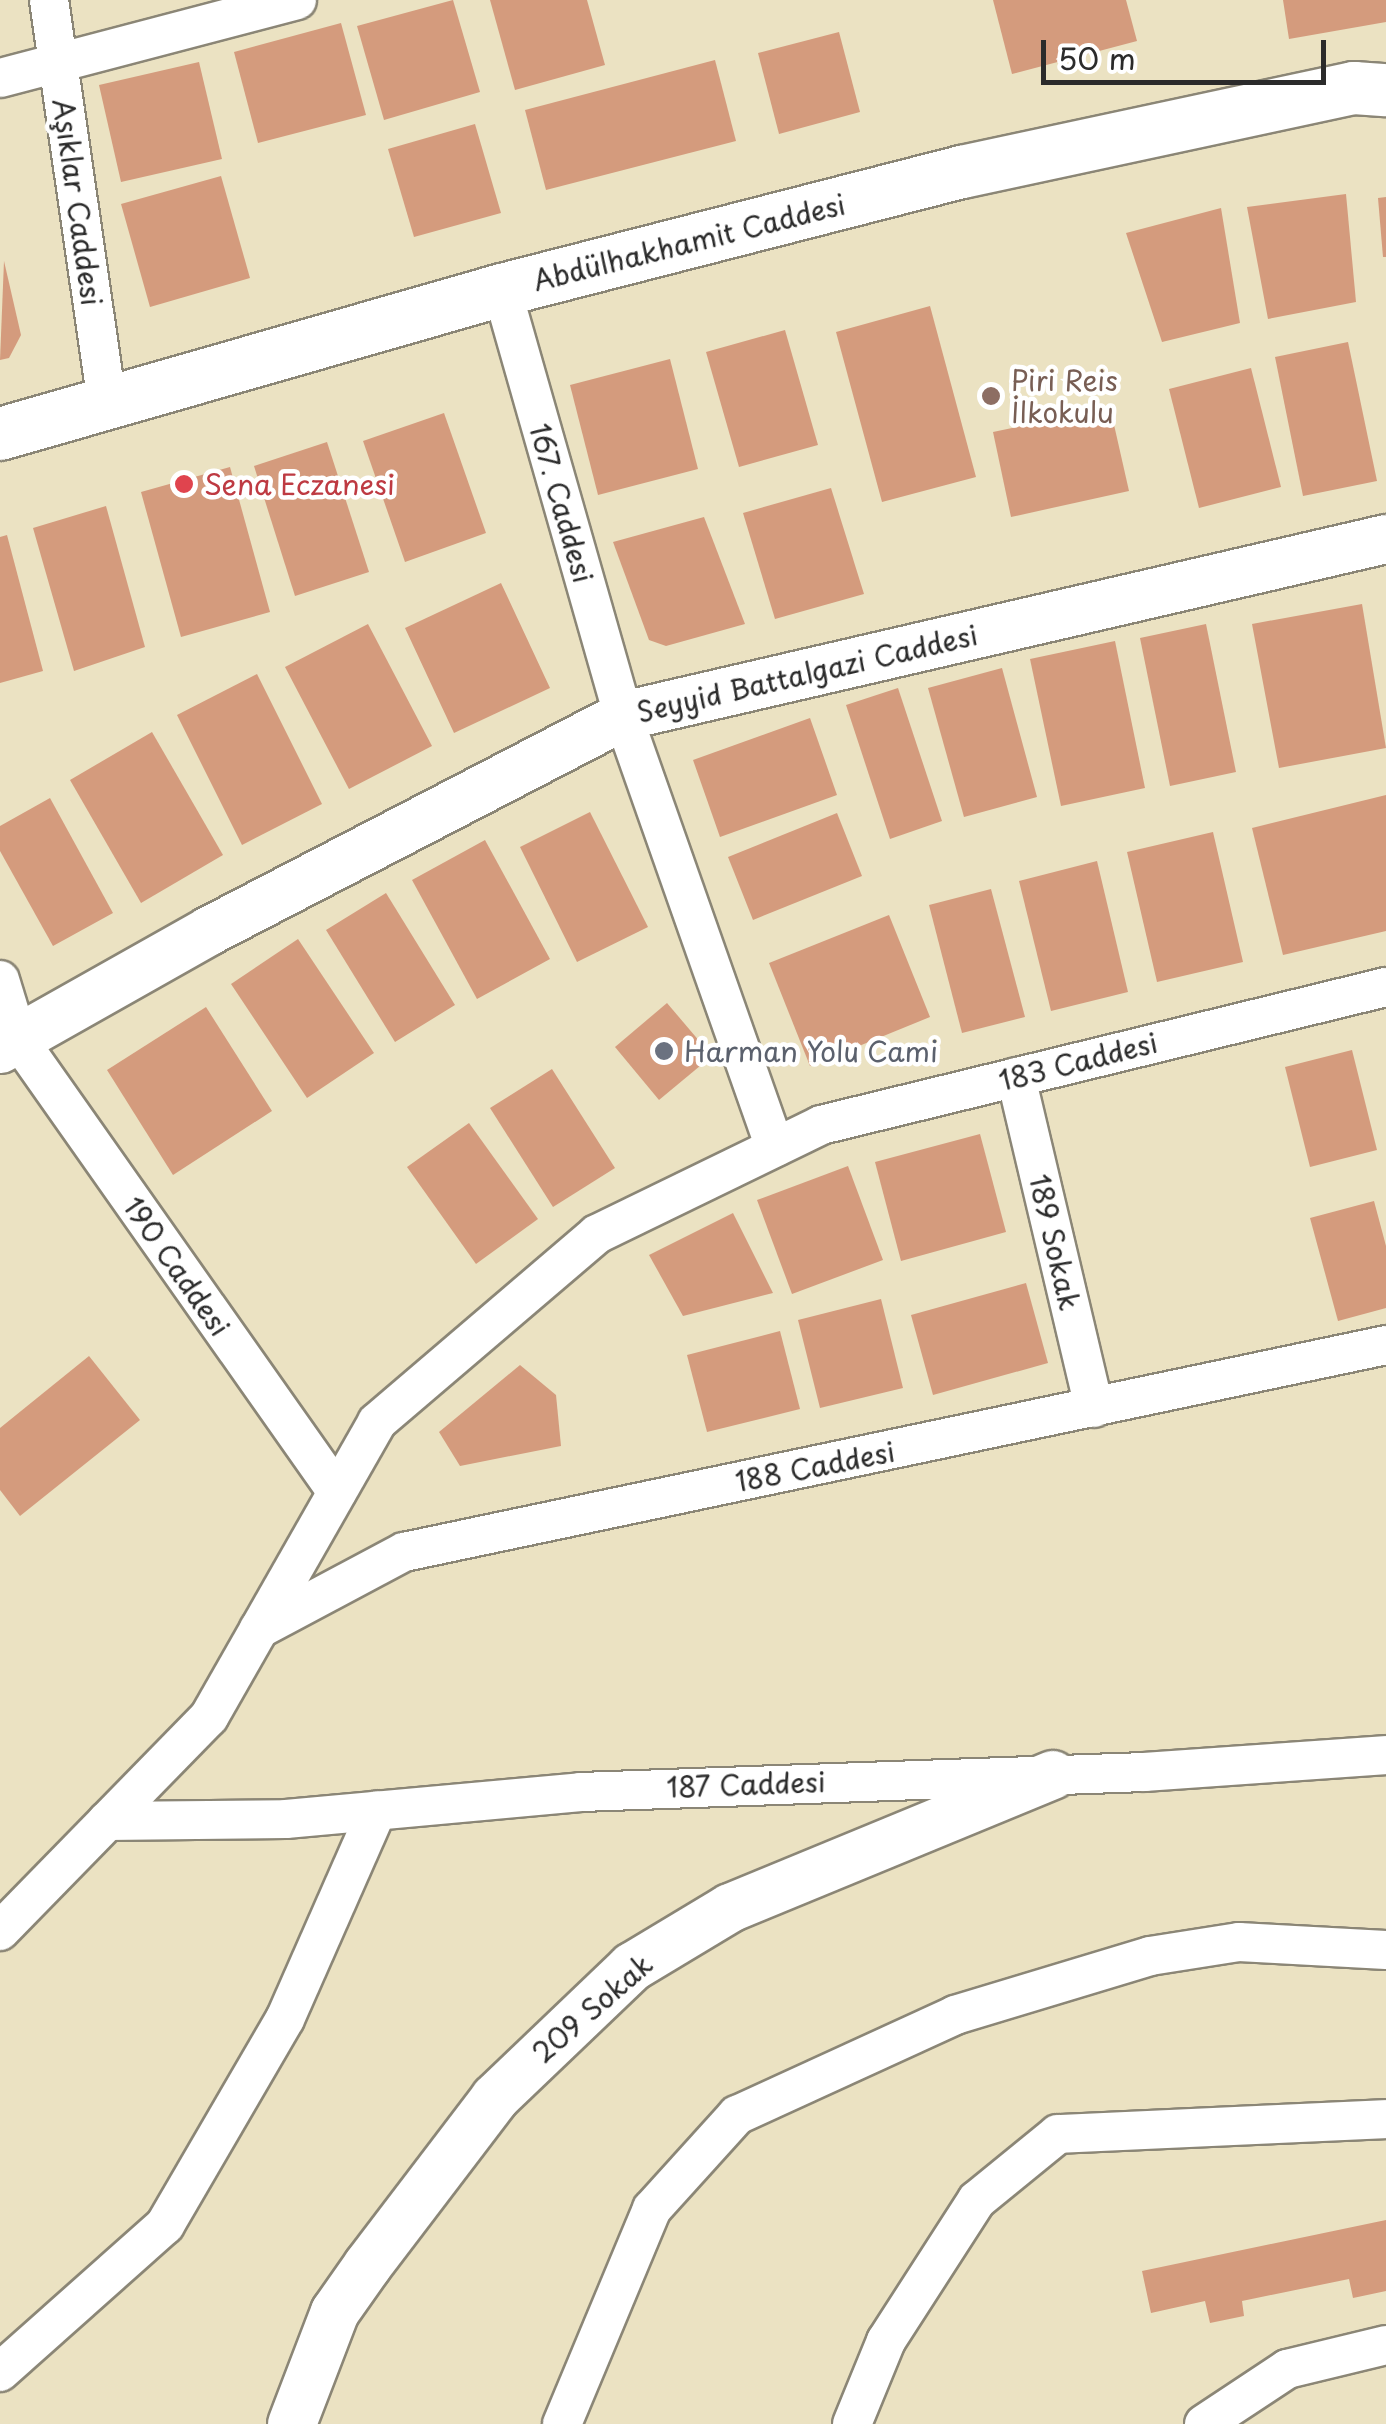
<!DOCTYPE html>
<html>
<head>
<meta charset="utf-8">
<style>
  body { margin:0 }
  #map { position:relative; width:1386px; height:2424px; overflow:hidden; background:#ebe2c2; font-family:"Playpen Sans",sans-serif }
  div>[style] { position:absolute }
  .building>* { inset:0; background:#d49b7d }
  .roads { filter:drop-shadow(2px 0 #8b8676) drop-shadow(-2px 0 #8b8676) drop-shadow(0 2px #8b8676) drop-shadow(0 -2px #8b8676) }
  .minor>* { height:38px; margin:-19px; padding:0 19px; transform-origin:19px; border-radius:19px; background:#fff }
  .tertiary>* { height:48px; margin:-24px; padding:0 24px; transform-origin:24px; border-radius:24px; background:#fff }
  .secondary>* { height:52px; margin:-26px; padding:0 26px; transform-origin:26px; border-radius:26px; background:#fff }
  .dots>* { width:28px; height:28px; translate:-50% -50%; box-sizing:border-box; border:5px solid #fff; border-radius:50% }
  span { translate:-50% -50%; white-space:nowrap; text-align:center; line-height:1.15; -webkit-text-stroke:9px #fff; paint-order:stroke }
  .street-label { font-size:28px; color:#2b2b2b }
  .education-label { font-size:28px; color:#785e54 }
  .left { translate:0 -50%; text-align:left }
  .health-label { font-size:28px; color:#be3a42 }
  .worship-label { font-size:28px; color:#5b616d }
  .scale { position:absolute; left:1041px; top:40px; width:285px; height:45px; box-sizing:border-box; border:5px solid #2b2b2b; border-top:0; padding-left:12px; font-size:30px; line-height:35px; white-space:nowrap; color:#2b2b2b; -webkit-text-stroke:8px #fff; paint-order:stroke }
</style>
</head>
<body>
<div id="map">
  <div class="building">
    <div style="clip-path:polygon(453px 0,480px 92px,384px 120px,357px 26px)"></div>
    <div style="clip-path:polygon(490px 0,587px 0,605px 65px,515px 90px)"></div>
    <div style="clip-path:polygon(993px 0,1126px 0,1137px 41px,1012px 74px)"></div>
    <div style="clip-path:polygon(1283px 0,1386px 0,1386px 22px,1289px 39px)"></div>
    <div style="clip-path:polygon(341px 23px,366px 115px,258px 143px,234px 52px)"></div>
    <div style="clip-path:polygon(839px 32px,860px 112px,779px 134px,758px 53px)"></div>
    <div style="clip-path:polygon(715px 60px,736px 141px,546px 190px,525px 110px)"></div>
    <div style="clip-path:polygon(199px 62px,222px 159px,121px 182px,99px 85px)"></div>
    <div style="clip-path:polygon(475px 124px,501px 213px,414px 237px,388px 149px)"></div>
    <div style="clip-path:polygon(221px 176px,250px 278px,150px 307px,121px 204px)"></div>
    <div style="clip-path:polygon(1346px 194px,1356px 302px,1268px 319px,1247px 207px)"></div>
    <div style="clip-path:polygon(1386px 197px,1386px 257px,1383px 257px,1378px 198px)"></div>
    <div style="clip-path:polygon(1221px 208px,1240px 323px,1162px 342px,1126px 233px)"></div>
    <div style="clip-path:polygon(4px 261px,21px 335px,9px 358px,0 360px)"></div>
    <div style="clip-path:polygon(930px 306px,976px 477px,882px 502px,836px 332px)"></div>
    <div style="clip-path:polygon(785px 330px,818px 445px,739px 467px,706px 352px)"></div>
    <div style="clip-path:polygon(1348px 342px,1377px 481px,1303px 496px,1275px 357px)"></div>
    <div style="clip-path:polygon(670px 359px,698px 469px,598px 495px,570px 385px)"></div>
    <div style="clip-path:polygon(1251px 368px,1281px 487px,1199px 508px,1169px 389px)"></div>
    <div style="clip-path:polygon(1110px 407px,1129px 491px,1011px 517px,993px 432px)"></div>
    <div style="clip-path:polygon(444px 413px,486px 533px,405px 562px,363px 441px)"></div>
    <div style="clip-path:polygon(327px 442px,369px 572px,295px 596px,254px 466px)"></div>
    <div style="clip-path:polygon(230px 467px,270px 612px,181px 637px,141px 492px)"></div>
    <div style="clip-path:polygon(831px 488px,864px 594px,775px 619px,743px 513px)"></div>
    <div style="clip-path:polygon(106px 506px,145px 647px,74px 671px,33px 528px)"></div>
    <div style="clip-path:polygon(704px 517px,745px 624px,666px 646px,649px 640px,613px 542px)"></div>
    <div style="clip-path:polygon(7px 535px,43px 671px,0 683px,0 537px)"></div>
    <div style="clip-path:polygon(501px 583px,550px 688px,454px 733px,405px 628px)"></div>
    <div style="clip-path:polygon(1362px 604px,1386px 748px,1279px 768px,1252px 624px)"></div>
    <div style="clip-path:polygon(368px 624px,432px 746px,349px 789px,285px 667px)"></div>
    <div style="clip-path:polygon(1206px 624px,1236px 772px,1170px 786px,1140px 638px)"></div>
    <div style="clip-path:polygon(1115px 641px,1145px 788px,1061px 806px,1030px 659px)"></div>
    <div style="clip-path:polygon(1002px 668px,1037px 797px,964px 817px,928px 688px)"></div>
    <div style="clip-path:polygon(257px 674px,322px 804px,242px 845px,177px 715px)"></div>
    <div style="clip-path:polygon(898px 688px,942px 821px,890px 839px,846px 705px)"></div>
    <div style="clip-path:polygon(810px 718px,837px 795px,720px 837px,693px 760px)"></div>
    <div style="clip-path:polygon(152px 732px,223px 855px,141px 903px,70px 780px)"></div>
    <div style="clip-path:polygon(1386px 795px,1386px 931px,1283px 955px,1252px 828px)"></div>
    <div style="clip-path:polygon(50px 798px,113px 913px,53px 946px,0 851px,0 826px)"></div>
    <div style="clip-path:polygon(590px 812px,648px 927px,577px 962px,520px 847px)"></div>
    <div style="clip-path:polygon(837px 813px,862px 876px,753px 920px,728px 857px)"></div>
    <div style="clip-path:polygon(1213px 832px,1243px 962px,1157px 982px,1127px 852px)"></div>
    <div style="clip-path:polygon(485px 840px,550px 959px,477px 999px,412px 880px)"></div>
    <div style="clip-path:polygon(1097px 861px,1128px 992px,1051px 1011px,1019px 881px)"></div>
    <div style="clip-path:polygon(991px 889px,1025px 1017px,962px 1033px,929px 905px)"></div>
    <div style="clip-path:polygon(386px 893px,455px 1005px,395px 1042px,326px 930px)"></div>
    <div style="clip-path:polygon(889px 915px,930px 1017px,810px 1066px,769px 963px)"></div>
    <div style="clip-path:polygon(298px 939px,374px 1053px,307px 1098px,231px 984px)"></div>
    <div style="clip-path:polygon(667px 1003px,712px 1056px,659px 1100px,615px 1047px)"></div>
    <div style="clip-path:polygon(206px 1007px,272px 1111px,173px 1175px,107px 1070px)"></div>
    <div style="clip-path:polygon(1352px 1050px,1377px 1150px,1310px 1167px,1285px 1067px)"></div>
    <div style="clip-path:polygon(552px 1069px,615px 1168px,553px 1207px,490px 1108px)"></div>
    <div style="clip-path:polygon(469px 1123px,538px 1219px,476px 1264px,407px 1167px)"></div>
    <div style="clip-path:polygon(980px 1134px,1006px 1232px,901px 1261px,875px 1162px)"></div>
    <div style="clip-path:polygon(848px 1166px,883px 1260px,792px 1294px,757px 1200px)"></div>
    <div style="clip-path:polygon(1374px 1201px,1386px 1246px,1386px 1308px,1338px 1321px,1310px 1218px)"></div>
    <div style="clip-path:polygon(733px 1213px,773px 1293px,683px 1316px,649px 1255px)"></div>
    <div style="clip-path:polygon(1026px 1283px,1048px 1363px,933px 1395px,911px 1315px)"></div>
    <div style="clip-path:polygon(881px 1299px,903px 1388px,820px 1408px,798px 1320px)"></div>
    <div style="clip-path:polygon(780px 1331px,800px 1409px,707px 1432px,687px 1355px)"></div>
    <div style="clip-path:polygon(89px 1356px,140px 1420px,20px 1516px,0 1490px,0 1428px)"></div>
    <div style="clip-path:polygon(520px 1365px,556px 1395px,561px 1446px,460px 1466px,439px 1432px)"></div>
    <div style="clip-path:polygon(1386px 2220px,1386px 2291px,1353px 2298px,1349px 2279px,1242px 2301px,1244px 2316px,1210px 2323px,1205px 2301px,1151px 2313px,1142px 2271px)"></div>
  </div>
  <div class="roads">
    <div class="minor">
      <div style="left:49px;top:0;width:407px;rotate:81.8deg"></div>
      <div style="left:0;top:78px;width:307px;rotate:-14.7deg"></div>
      <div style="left:502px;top:290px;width:443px;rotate:74.1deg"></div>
      <div style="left:623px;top:716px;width:457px;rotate:70.6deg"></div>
      <div style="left:0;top:980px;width:62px;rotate:73deg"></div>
      <div style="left:18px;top:1039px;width:554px;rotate:54.85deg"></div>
      <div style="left:1016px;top:1077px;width:340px;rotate:76.7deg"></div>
      <div style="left:259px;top:1629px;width:164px;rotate:-28deg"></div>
      <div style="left:404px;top:1552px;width:1004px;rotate:-11.9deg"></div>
      <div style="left:107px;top:1821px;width:179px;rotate:-0.6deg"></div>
      <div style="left:286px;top:1819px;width:296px;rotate:-5.2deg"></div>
      <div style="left:581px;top:1792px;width:564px;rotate:-2.03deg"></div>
      <div style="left:1145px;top:1772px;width:242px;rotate:-4deg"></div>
      <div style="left:0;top:1931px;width:299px;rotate:-45.7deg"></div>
      <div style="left:209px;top:1717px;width:339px;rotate:-60.3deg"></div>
      <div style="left:377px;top:1422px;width:289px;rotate:-40.5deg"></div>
      <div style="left:597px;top:1234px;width:249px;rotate:-25.9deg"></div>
      <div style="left:821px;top:1125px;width:582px;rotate:-13.73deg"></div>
      <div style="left:0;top:2372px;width:221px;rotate:-41.7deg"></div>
      <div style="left:165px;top:2225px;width:238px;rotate:-59.8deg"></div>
      <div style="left:285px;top:2019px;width:228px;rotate:-66.2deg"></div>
      <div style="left:562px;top:2424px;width:233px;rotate:-67.3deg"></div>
      <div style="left:652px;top:2209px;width:127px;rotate:-47.9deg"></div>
      <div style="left:737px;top:2115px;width:240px;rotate:-24.6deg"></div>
      <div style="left:955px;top:2015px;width:204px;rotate:-16.8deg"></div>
      <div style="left:1150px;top:1956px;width:90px;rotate:-8.9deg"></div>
      <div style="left:1239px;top:1942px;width:147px;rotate:3.1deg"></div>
      <div style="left:852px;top:2424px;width:90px;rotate:-67.7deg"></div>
      <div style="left:886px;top:2341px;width:168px;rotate:-57.2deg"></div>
      <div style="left:977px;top:2200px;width:104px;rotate:-39.2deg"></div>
      <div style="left:1058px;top:2134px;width:328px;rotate:-2.6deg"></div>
      <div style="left:1204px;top:2424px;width:100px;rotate:-33.5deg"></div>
      <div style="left:1287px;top:2369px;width:102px;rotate:-13.6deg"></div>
    </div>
    <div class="tertiary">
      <div style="left:0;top:1049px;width:240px;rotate:-29.4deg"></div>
      <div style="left:209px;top:931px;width:466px;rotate:-27.4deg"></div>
      <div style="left:623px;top:716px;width:783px;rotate:-13.06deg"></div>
      <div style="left:292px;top:2424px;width:120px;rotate:-69deg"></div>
      <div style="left:335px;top:2312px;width:57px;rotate:-54.9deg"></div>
      <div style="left:368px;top:2265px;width:210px;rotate:-52.7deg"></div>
      <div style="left:495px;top:2098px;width:190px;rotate:-43.7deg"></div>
      <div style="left:632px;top:1967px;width:114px;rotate:-31deg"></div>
      <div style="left:730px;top:1908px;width:349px;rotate:-22.4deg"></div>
    </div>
    <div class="secondary">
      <div style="left:0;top:434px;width:522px;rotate:-16.01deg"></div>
      <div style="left:502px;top:290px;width:475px;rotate:-14.4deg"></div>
      <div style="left:962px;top:172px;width:401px;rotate:-12.1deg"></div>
      <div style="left:1354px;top:88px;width:32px;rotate:4deg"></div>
    </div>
  </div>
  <div class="dots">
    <div style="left:991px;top:396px;background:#8d6e63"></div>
    <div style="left:184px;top:484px;background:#e0444e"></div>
    <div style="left:664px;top:1051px;background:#6b7280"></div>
  </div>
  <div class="street-label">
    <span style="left:78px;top:202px;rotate:82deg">Aşıklar Caddesi</span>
    <span style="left:689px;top:242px;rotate:-14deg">Abdülhakhamit Caddesi</span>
    <span style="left:562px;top:503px;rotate:74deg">167. Caddesi</span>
    <span style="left:807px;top:673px;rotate:-13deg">Seyyid Battalgazi Caddesi</span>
    <span style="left:1078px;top:1061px;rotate:-14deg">183 Caddesi</span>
    <span style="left:1055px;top:1242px;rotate:77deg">189 Sokak</span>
    <span style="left:177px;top:1266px;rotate:55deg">190 Caddesi</span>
    <span style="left:815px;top:1466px;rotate:-11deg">188 Caddesi</span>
    <span style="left:746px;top:1784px;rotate:-2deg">187 Caddesi</span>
    <span style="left:592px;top:2008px;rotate:-41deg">209 Sokak</span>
  </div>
  <div class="education-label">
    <span class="left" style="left:1011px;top:396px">Piri Reis<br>İlkokulu</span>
  </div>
  <div class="health-label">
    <span class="left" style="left:204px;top:484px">Sena Eczanesi</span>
  </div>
  <div class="worship-label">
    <span class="left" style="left:684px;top:1051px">Harman Yolu Cami</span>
  </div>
  <div class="scale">50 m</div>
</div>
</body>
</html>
